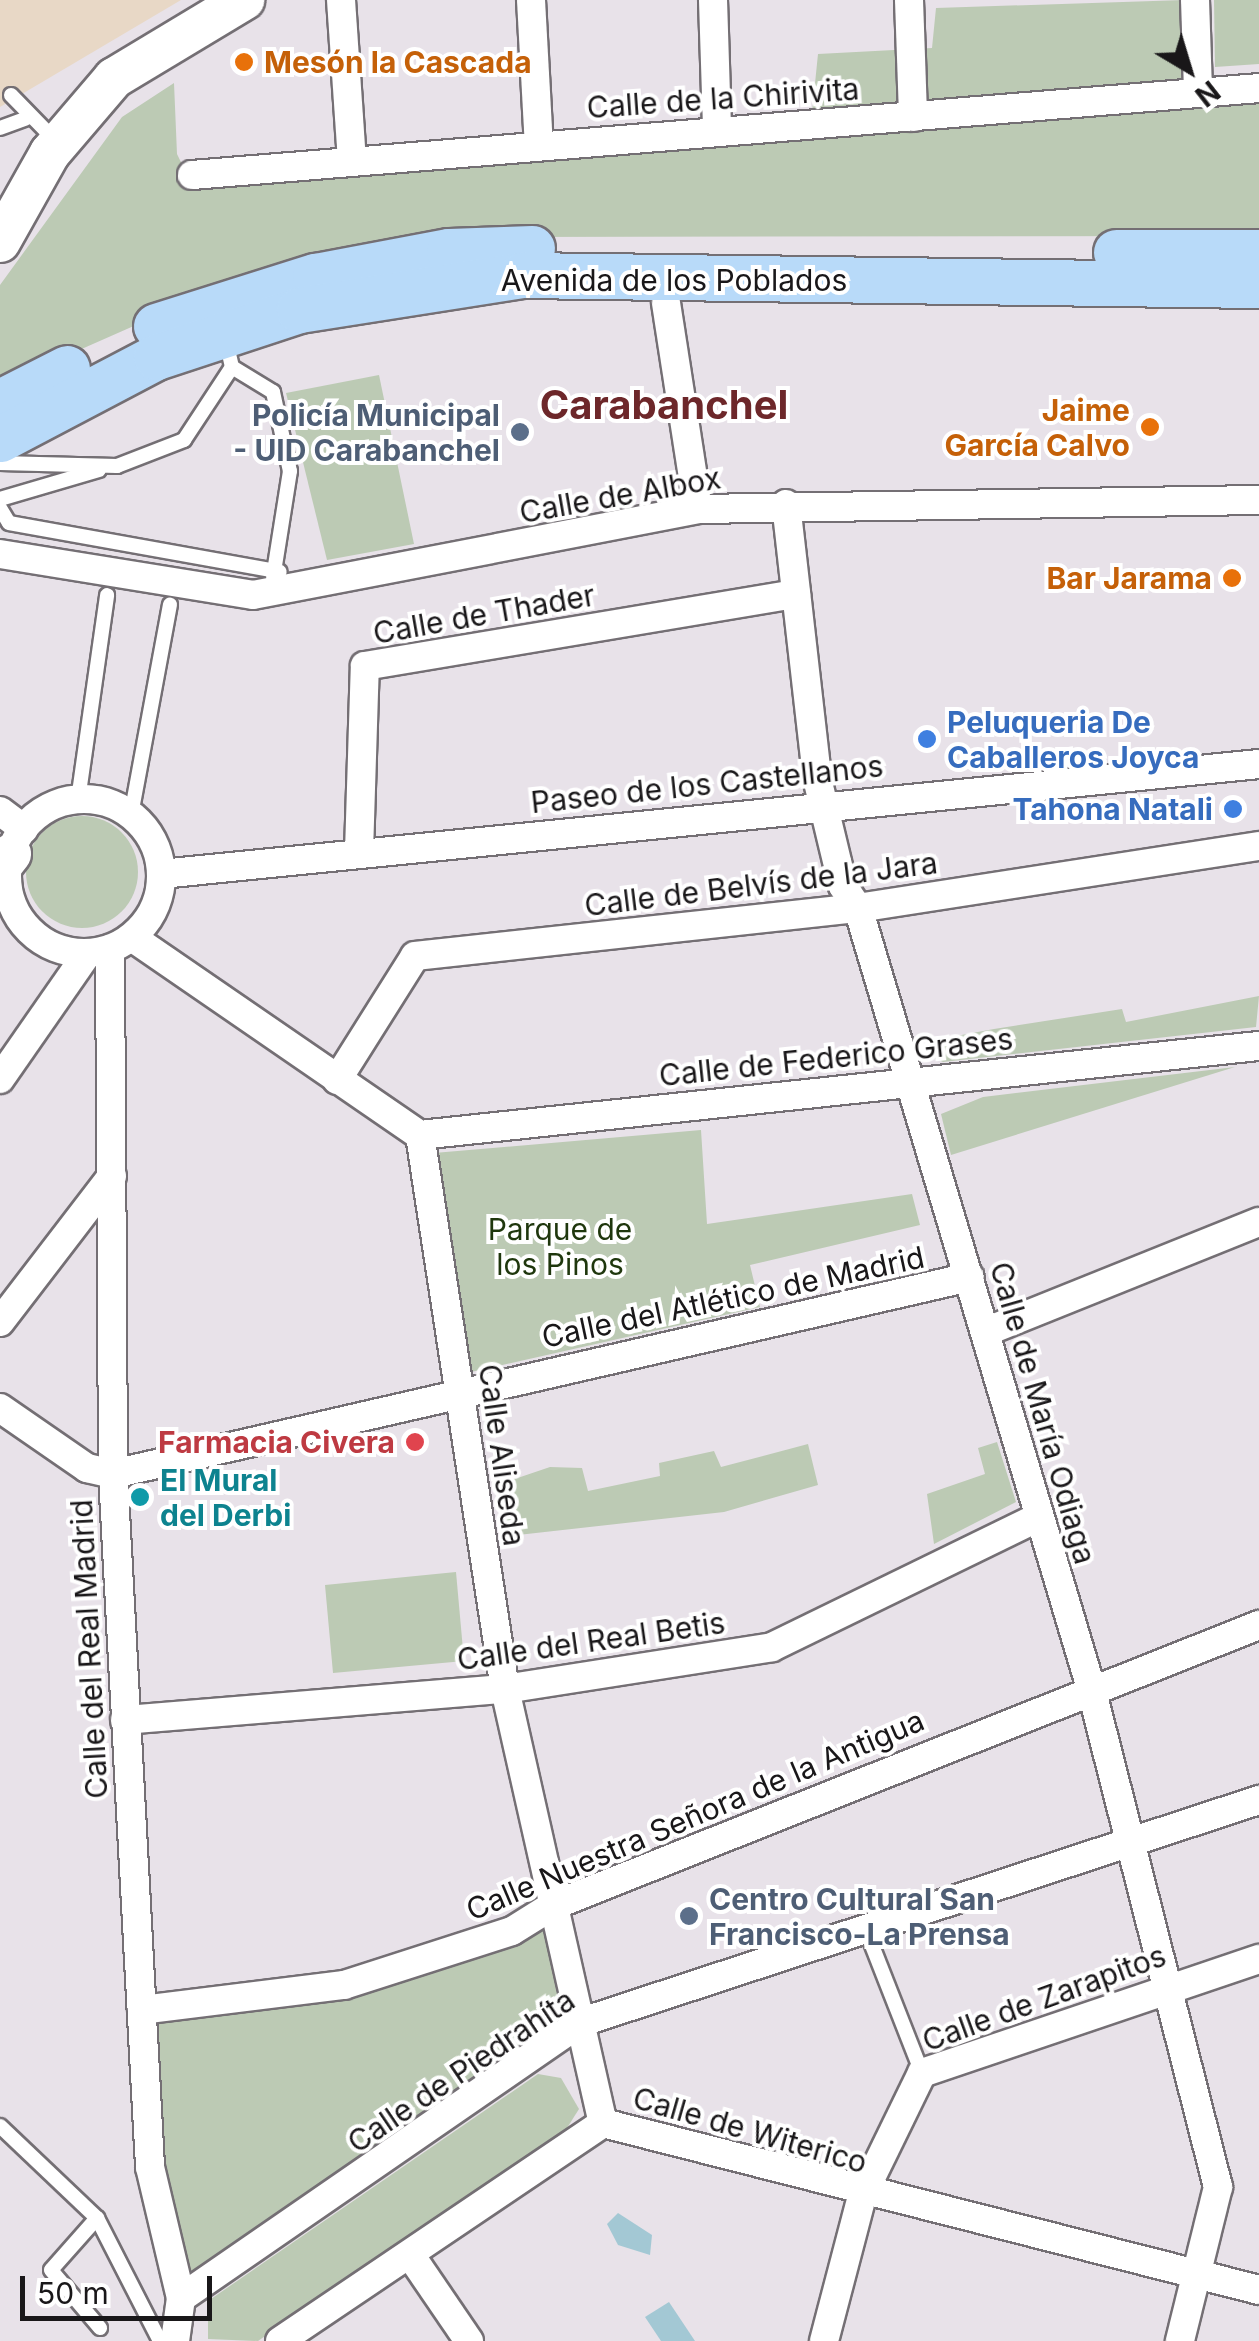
<!DOCTYPE html>
<html>
<head>
<meta charset="utf-8">
<style>
  body { margin:0 }
  #map { position:relative; width:1259px; height:2341px; overflow:hidden; background:#e8e2e9; font-family:Inter,sans-serif }
  div>[style] { position:absolute }
  .commercial>* { inset:0; background:#e8d8c6 }
  .green>* { inset:0; background:#bccab4 }
  .round { border-radius:50% }
  .water>* { inset:0; background:#a3c8d4 }
  .roads { filter:drop-shadow(2px 0 #746f74) drop-shadow(-2px 0 #746f74) drop-shadow(0 2px #746f74) drop-shadow(0 -2px #746f74) }
  .lane>* { height:14px; margin:-7px; padding:0 7px; transform-origin:7px; border-radius:7px; background:#fff }
  .street>* { height:28px; margin:-14px; padding:0 14px; transform-origin:14px; border-radius:14px; background:#fff }
  .street>.ring { margin:-14px; padding:0; box-sizing:content-box; background:none; border:28px solid #fff; border-radius:50% }
  .secondary>* { height:40px; margin:-20px; padding:0 20px; transform-origin:20px; border-radius:20px; background:#fff }
  .primary>* { height:45px; margin:-22.5px; padding:0 22.5px; transform-origin:22.5px; border-radius:22.5px; background:#b8daf9 }
  .dots>* { width:28px; height:28px; translate:-50% -50%; box-sizing:border-box; border:5px solid #fff; border-radius:50% }
  span { translate:-50% -50%; white-space:nowrap; text-align:center; line-height:1.15; -webkit-text-stroke:8px #fff; paint-order:stroke }
  .food-label { font-size:30px; color:#c56008; font-weight:700 }
  .left { translate:0 -50%; text-align:left }
  .right { translate:-100% -50%; text-align:right }
  .street-label { font-size:30px; color:#191719 }
  .service-label { font-size:30px; color:#4e5e75; font-weight:700 }
  .shop-label { font-size:30px; color:#366cbe; font-weight:700 }
  .park-label { font-size:30px; color:#1f370d }
  .health-label { font-size:30px; color:#be3a42; font-weight:700 }
  .culture-label { font-size:30px; color:#0d838f; font-weight:700 }
  .district-label { font-size:40px; color:#6d272a; font-weight:700 }
  .north { position:absolute; left:1139px; top:20px; width:100px; height:100px; -webkit-text-stroke:8px #fff; paint-order:stroke; rotate:142deg; font-size:28px; font-weight:700; line-height:40px; text-align:center; color:#191719 }
  .north::after { content:''; display:block; margin:auto; width:35px; height:45px; background:#191719; clip-path:polygon(50% 0,100% 100%,50% 72%,0 100%) }
  .scale { position:absolute; left:20px; top:2276px; width:192px; height:45px; box-sizing:border-box; border:5px solid #191719; border-top:0; padding-left:12px; font-size:30px; line-height:35px; white-space:nowrap; color:#191719; -webkit-text-stroke:8px #fff; paint-order:stroke }
</style>
</head>
<body>
<div id="map">
  <div class="commercial">
    <div style="clip-path:polygon(0 0,181px 0,0 107px)"></div>
  </div>
  <div class="green">
    <div style="clip-path:polygon(1184px 0,1184px 102px,1259px 98px,1259px 236px,413px 237px,136px 325px,0 385px,0 285px,122px 117px,174px 83px,177px 154px,192px 185px,810px 132px,818px 54px,932px 48px,936px 8px)"></div>
    <div style="clip-path:polygon(1214px 0,1259px 0,1259px 64px,1215px 67px)"></div>
    <div style="clip-path:polygon(379px 375px,414px 544px,327px 560px,286px 393px)"></div>
    <div class="round" style="left:26px;top:816px;width:112px;height:112px"></div>
    <div style="clip-path:polygon(1259px 996px,1256px 1027px,943px 1062px,921px 1052px,929px 1041px,994px 1029px,1122px 1009px,1126px 1022px)"></div>
    <div style="clip-path:polygon(1235px 1067px,951px 1155px,941px 1114px,983px 1097px)"></div>
    <div style="clip-path:polygon(701px 1130px,707px 1224px,912px 1194px,920px 1225px,750px 1265px,760px 1307px,471px 1372px,434px 1153px)"></div>
    <div style="clip-path:polygon(997px 1442px,1016px 1502px,934px 1544px,927px 1494px,985px 1474px,978px 1448px)"></div>
    <div style="clip-path:polygon(808px 1444px,818px 1485px,724px 1512px,509px 1536px,500px 1484px,550px 1467px,582px 1468px,588px 1491px,660px 1476px,659px 1463px,714px 1451px,721px 1467px)"></div>
    <div style="clip-path:polygon(456px 1572px,464px 1661px,333px 1673px,325px 1585px)"></div>
    <div style="clip-path:polygon(552px 1910px,579px 2023px,181px 2298px,142px 2010px,346px 1989px)"></div>
    <div style="clip-path:polygon(538px 2074px,561px 2078px,579px 2109px,567px 2128px,258px 2341px,208px 2339px,208px 2301px)"></div>
  </div>
  <div class="water">
    <div style="clip-path:polygon(618px 2213px,652px 2235px,650px 2255px,618px 2245px,607px 2224px)"></div>
    <div style="clip-path:polygon(669px 2302px,695px 2341px,661px 2341px,645px 2317px)"></div>
  </div>
  <div class="roads">
    <div class="lane">
      <div style="left:11px;top:95px;width:62px;rotate:45.7deg"></div>
      <div style="left:0;top:128px;width:27px;rotate:-20deg"></div>
      <div style="left:232px;top:367px;width:48px;rotate:31.4deg"></div>
      <div style="left:273px;top:392px;width:81px;rotate:77.9deg"></div>
      <div style="left:290px;top:471px;width:108px;rotate:99deg"></div>
      <div style="left:0;top:463px;width:117px;rotate:1.5deg"></div>
      <div style="left:117px;top:466px;width:72px;rotate:-21.2deg"></div>
      <div style="left:184px;top:440px;width:87px;rotate:-56.7deg"></div>
      <div style="left:232px;top:367px;width:28px;rotate:-103deg"></div>
      <div style="left:0;top:499px;width:103px;rotate:-16.3deg"></div>
      <div style="left:0;top:508px;width:17px;rotate:59deg"></div>
      <div style="left:9px;top:523px;width:275px;rotate:10.2deg"></div>
      <div style="left:78px;top:800px;width:207px;rotate:-81.9deg"></div>
      <div style="left:131px;top:815px;width:214px;rotate:-79.5deg"></div>
      <div style="left:866px;top:1930px;width:154px;rotate:68.6deg"></div>
      <div style="left:0;top:2126px;width:134px;rotate:43.5deg"></div>
      <div style="left:97px;top:2218px;width:138px;rotate:62.9deg"></div>
      <div style="left:97px;top:2218px;width:69px;rotate:131.5deg"></div>
      <div style="left:51px;top:2270px;width:76px;rotate:49.8deg"></div>
    </div>
    <div class="street">
      <div style="left:341px;top:0;width:162px;rotate:86.1deg"></div>
      <div style="left:531px;top:0;width:146px;rotate:86.9deg"></div>
      <div style="left:713px;top:0;width:128px;rotate:88.2deg"></div>
      <div style="left:909px;top:0;width:117px;rotate:88deg"></div>
      <div style="left:1195px;top:0;width:91px;rotate:88.1deg"></div>
      <div style="left:192px;top:175px;width:1071px;rotate:-4.66deg"></div>
      <div style="left:666px;top:303px;width:208px;rotate:81.2deg"></div>
      <div style="left:786px;top:504px;width:276px;rotate:83.5deg"></div>
      <div style="left:817px;top:778px;width:111px;rotate:76.5deg"></div>
      <div style="left:843px;top:886px;width:27px;rotate:56deg"></div>
      <div style="left:858px;top:908px;width:814px;rotate:73.37deg"></div>
      <div style="left:1091px;top:1688px;width:515px;rotate:75.72deg"></div>
      <div style="left:1218px;top:2187px;width:159px;rotate:103.9deg"></div>
      <div style="left:0;top:554px;width:256px;rotate:9.2deg"></div>
      <div style="left:253px;top:595px;width:453px;rotate:-10.9deg"></div>
      <div style="left:698px;top:509px;width:561px;rotate:-0.92deg"></div>
      <div class="ring" style="left:7px;top:799px;width:126px;height:126px"></div>
      <div style="left:0;top:811px;width:30px;rotate:37deg"></div>
      <div style="left:359px;top:852px;width:186px;rotate:-88.2deg"></div>
      <div style="left:365px;top:666px;width:437px;rotate:-9.5deg"></div>
      <div style="left:161px;top:874px;width:1103px;rotate:-5.72deg"></div>
      <div style="left:133px;top:938px;width:348px;rotate:34.5deg"></div>
      <div style="left:420px;top:1135px;width:560px;rotate:81.28deg"></div>
      <div style="left:505px;top:1689px;width:445px;rotate:77.3deg"></div>
      <div style="left:110px;top:949px;width:525px;rotate:89.67deg"></div>
      <div style="left:113px;top:1474px;width:694px;rotate:86.94deg"></div>
      <div style="left:150px;top:2167px;width:135px;rotate:76.7deg"></div>
      <div style="left:181px;top:2298px;width:43px;rotate:97.9deg"></div>
      <div style="left:0;top:1079px;width:152px;rotate:-55.2deg"></div>
      <div style="left:337px;top:1080px;width:146px;rotate:-57.8deg"></div>
      <div style="left:415px;top:956px;width:446px;rotate:-6.2deg"></div>
      <div style="left:858px;top:908px;width:406px;rotate:-8.8deg"></div>
      <div style="left:420px;top:1135px;width:844px;rotate:-6.06deg"></div>
      <div style="left:0;top:1322px;width:184px;rotate:-52.5deg"></div>
      <div style="left:985px;top:1332px;width:295px;rotate:-21.9deg"></div>
      <div style="left:0;top:1408px;width:106px;rotate:34.6deg"></div>
      <div style="left:87px;top:1468px;width:27px;rotate:13deg"></div>
      <div style="left:113px;top:1474px;width:879px;rotate:-12.95deg"></div>
      <div style="left:125px;top:1720px;width:381px;rotate:-4.7deg"></div>
      <div style="left:505px;top:1689px;width:270px;rotate:-8.9deg"></div>
      <div style="left:772px;top:1647px;width:295px;rotate:-26deg"></div>
      <div style="left:142px;top:2010px;width:204px;rotate:-7.1deg"></div>
      <div style="left:344px;top:1985px;width:176px;rotate:-17.8deg"></div>
      <div style="left:512px;top:1931px;width:47px;rotate:-32deg"></div>
      <div style="left:552px;top:1906px;width:761px;rotate:-21.68deg"></div>
      <div style="left:411px;top:2256px;width:103px;rotate:55.7deg"></div>
      <div style="left:181px;top:2298px;width:484px;rotate:-34.6deg"></div>
      <div style="left:579px;top:2023px;width:716px;rotate:-18.16deg"></div>
      <div style="left:280px;top:2341px;width:390px;rotate:-34deg"></div>
      <div style="left:603px;top:2123px;width:677px;rotate:14.28deg"></div>
      <div style="left:824px;top:2341px;width:150px;rotate:-75.3deg"></div>
      <div style="left:862px;top:2196px;width:137px;rotate:-64deg"></div>
      <div style="left:922px;top:2073px;width:356px;rotate:-18.7deg"></div>
    </div>
    <div class="secondary">
      <div style="left:0;top:242px;width:102px;rotate:-60.7deg"></div>
      <div style="left:50px;top:153px;width:99px;rotate:-49.5deg"></div>
      <div style="left:114px;top:78px;width:152px;rotate:-31deg"></div>
      <div style="left:0;top:868px;width:18px;rotate:-52deg"></div>
    </div>
    <div class="primary">
      <div style="left:1116px;top:252px;width:143px"></div>
      <div style="left:156px;top:326px;width:167px;rotate:-17.5deg"></div>
      <div style="left:315px;top:276px;width:136px;rotate:-10.6deg"></div>
      <div style="left:449px;top:251px;width:83px;rotate:-2.1deg"></div>
      <div style="left:0;top:402px;width:75px;rotate:-26.9deg"></div>
      <div style="left:0;top:439px;width:176px;rotate:-27.7deg"></div>
      <div style="left:156px;top:357px;width:151px;rotate:-18.2deg"></div>
      <div style="left:299px;top:310px;width:226px;rotate:-8.9deg"></div>
      <div style="left:522px;top:275px;width:737px;rotate:0.78deg"></div>
    </div>
  </div>
  <div class="dots">
    <div style="left:244px;top:62px;background:#e8710a"></div>
    <div style="left:1150px;top:427px;background:#e8710a"></div>
    <div style="left:520px;top:432px;background:#5c6f8a"></div>
    <div style="left:1232px;top:578px;background:#e8710a"></div>
    <div style="left:927px;top:739px;background:#3f7fe0"></div>
    <div style="left:1233px;top:809px;background:#3f7fe0"></div>
    <div style="left:415px;top:1442px;background:#e0444e"></div>
    <div style="left:140px;top:1497px;background:#0f9aa8"></div>
    <div style="left:689px;top:1916px;background:#5c6f8a"></div>
  </div>
  <div class="food-label">
    <span class="left" style="left:264px;top:62px">Mesón la Cascada</span>
    <span class="right" style="left:1130px;top:427px">Jaime<br>García Calvo</span>
    <span class="right" style="left:1212px;top:578px">Bar Jarama</span>
  </div>
  <div class="street-label">
    <span style="left:723px;top:98px;rotate:-4deg">Calle de la Chirivita</span>
    <span style="left:674px;top:280px">Avenida de los Poblados</span>
    <span style="left:620px;top:495px;rotate:-10deg">Calle de Albox</span>
    <span style="left:484px;top:614px;rotate:-10deg">Calle de Thader</span>
    <span style="left:707px;top:784px;rotate:-6deg">Paseo de los Castellanos</span>
    <span style="left:761px;top:884px;rotate:-7deg">Calle de Belvís de la Jara</span>
    <span style="left:836px;top:1057px;rotate:-6deg">Calle de Federico Grases</span>
    <span style="left:733px;top:1297px;rotate:-12deg">Calle del Atlético de Madrid</span>
    <span style="left:1043px;top:1413px;rotate:74deg">Calle de María Odiaga</span>
    <span style="left:502px;top:1455px;rotate:82deg">Calle Aliseda</span>
    <span style="left:591px;top:1641px;rotate:-8deg">Calle del Real Betis</span>
    <span style="left:89px;top:1649px;rotate:-93deg">Calle del Real Madrid</span>
    <span style="left:695px;top:1815px;rotate:-23deg">Calle Nuestra Señora de la Antigua</span>
    <span style="left:1044px;top:1998px;rotate:-20deg">Calle de Zarapitos</span>
    <span style="left:461px;top:2071px;rotate:-34deg">Calle de Piedrahíta</span>
    <span style="left:750px;top:2130px;rotate:16deg">Calle de Witerico</span>
  </div>
  <div class="service-label">
    <span class="right" style="left:500px;top:432px">Policía Municipal<br>- UID Carabanchel</span>
    <span class="left" style="left:709px;top:1916px">Centro Cultural San<br>Francisco-La Prensa</span>
  </div>
  <div class="shop-label">
    <span class="left" style="left:947px;top:739px">Peluqueria De<br>Caballeros Joyca</span>
    <span class="right" style="left:1213px;top:809px">Tahona Natali</span>
  </div>
  <div class="park-label">
    <span style="left:560px;top:1246px">Parque de<br>los Pinos</span>
  </div>
  <div class="health-label">
    <span class="right" style="left:395px;top:1442px">Farmacia Civera</span>
  </div>
  <div class="culture-label">
    <span class="left" style="left:160px;top:1497px">El Mural<br>del Derbi</span>
  </div>
  <div class="district-label">
    <span style="left:664px;top:405px">Carabanchel</span>
  </div>
  <div class="north">N</div>
  <div class="scale">50 m</div>
</div>
</body>
</html>
